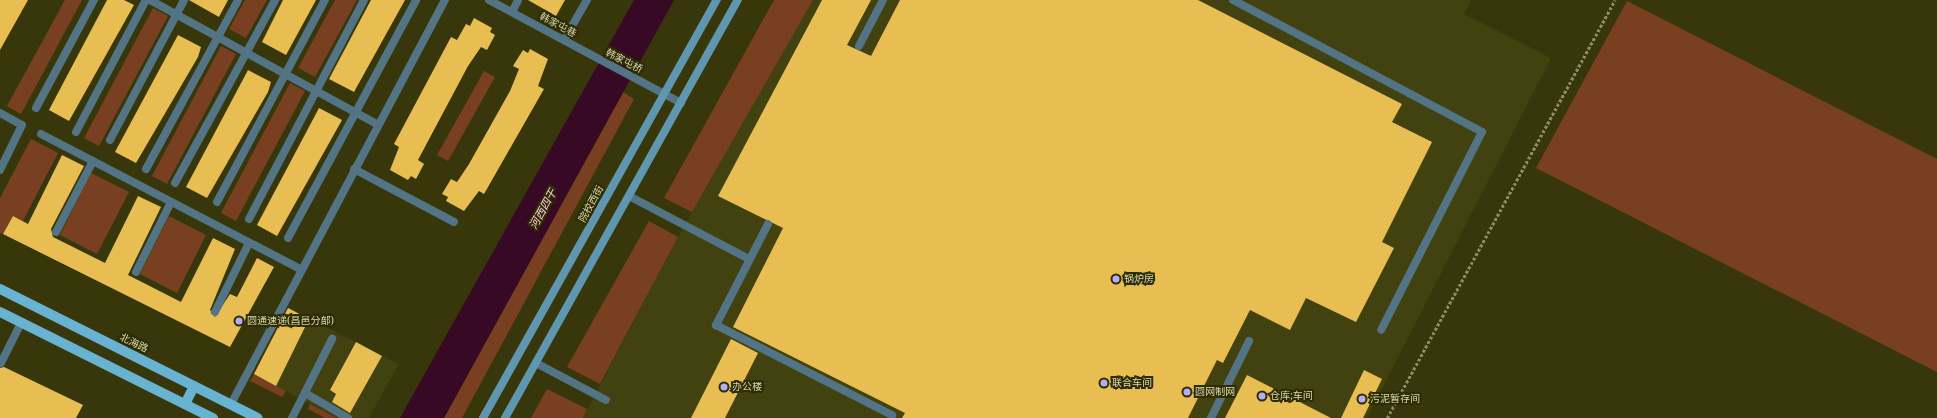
<!DOCTYPE html>
<html>
<head>
<meta charset="utf-8">
<style>
  body { margin:0 }
  #map { position:relative; width:1937px; height:418px; overflow:hidden; background:#38370b; font-family:"Noto Serif","Noto Sans SC",serif }
  div>[style] { position:absolute }
  .built>* { inset:0; background:#424110 }
  .green>* { inset:0; background:#784020 }
  .water>* { inset:0; background:#370924 }
  .building>* { inset:0; background:#e8be53 }
  .path>* { height:2.5px; margin-top:-1.25px; transform-origin:0; background:repeating-linear-gradient(90deg,#8c8c62 0 3px,transparent 0 5px) }
  .lane>* { height:8px; margin:-4px; padding:0 4px; transform-origin:4px; border-radius:4px; background:#527484 }
  .street>* { height:8px; margin:-4px; padding:0 4px; transform-origin:4px; border-radius:4px; background:#527484 }
  .secondary>* { height:8px; margin:-4px; padding:0 4px; transform-origin:4px; border-radius:4px; background:#5f97b0 }
  .primary>* { height:10px; margin:-5px; padding:0 5px; transform-origin:5px; border-radius:5px; background:#68b2d2 }
  .dots>* { width:11px; height:11px; translate:-50% -50%; box-sizing:border-box; border:2px solid #2e2c00; border-radius:50% }
  span { translate:-50% -50%; white-space:nowrap; text-align:center; line-height:1.15; -webkit-text-stroke:4px #2e2c00; paint-order:stroke }
  .street-label { font-size:10px; color:#d8d9b2 }
  .poi-label { font-size:10px; color:#d8d9b2 }
  .left { translate:0 -50%; text-align:left }
  .water-label { font-size:11px; color:#fecce4; font-style:italic }
</style>
</head>
<body>
<div id="map">
  <div class="built">
    <div style="clip-path:polygon(813px 0,1471px 0,1464px 14px,1551px 58px,1367px 418px,583px 418px,678px 237px)"></div>
    <div style="clip-path:polygon(288px 308px,399px 364px,369px 418px,337px 418px,254px 374px)"></div>
  </div>
  <div class="green">
    <div style="clip-path:polygon(65px 0,82px 0,21px 114px,7px 106px)"></div>
    <div style="clip-path:polygon(245px 0,267px 0,246px 38px,229px 29px)"></div>
    <div style="clip-path:polygon(335px 0,357px 0,315px 77px,298px 68px)"></div>
    <div style="clip-path:polygon(774px 0,813px 0,692px 212px,664px 198px)"></div>
    <div style="clip-path:polygon(1627px 1px,1937px 159px,1937px 372px,1536px 168px)"></div>
    <div style="clip-path:polygon(153px 8px,168px 16px,99px 146px,84px 138px)"></div>
    <div style="clip-path:polygon(221px 46px,236px 54px,167px 184px,152px 176px)"></div>
    <div style="clip-path:polygon(484px 71px,495px 77px,448px 161px,437px 155px)"></div>
    <div style="clip-path:polygon(290px 83px,305px 91px,236px 221px,221px 213px)"></div>
    <div style="clip-path:polygon(623px 92px,634px 99px,462px 418px,444px 418px)"></div>
    <div style="clip-path:polygon(31px 139px,58px 153px,23px 221px,13px 216px,3px 234px,0 233px,0 198px)"></div>
    <div style="clip-path:polygon(91px 173px,129px 192px,97px 254px,60px 235px)"></div>
    <div style="clip-path:polygon(169px 216px,206px 235px,177px 293px,140px 274px)"></div>
    <div style="clip-path:polygon(649px 221px,678px 237px,600px 384px,567px 367px)"></div>
    <div style="clip-path:polygon(254px 374px,286px 391px,282px 397px,250px 381px)"></div>
    <div style="clip-path:polygon(547px 389px,587px 409px,583px 418px,531px 418px)"></div>
    <div style="clip-path:polygon(310px 404px,337px 418px,325px 418px,308px 409px)"></div>
  </div>
  <div class="water">
    <div style="clip-path:polygon(634px 0,674px 0,444px 418px,400px 418px)"></div>
  </div>
  <div class="building">
    <div style="clip-path:polygon(0 0,28px 0,0 50px)"></div>
    <div style="clip-path:polygon(107px 0,124px 0,134px 5px,69px 121px,49px 110px)"></div>
    <div style="clip-path:polygon(189px 0,228px 0,219px 17px)"></div>
    <div style="clip-path:polygon(283px 0,316px 0,286px 55px,262px 42px)"></div>
    <div style="clip-path:polygon(371px 0,405px 0,354px 92px,329px 79px)"></div>
    <div style="clip-path:polygon(528px 0,565px 0,556px 16px)"></div>
    <div style="clip-path:polygon(822px 0,871px 0,847px 45px,871px 56px,900px 0,1198px 0,1402px 104px,1392px 122px,1432px 142px,1382px 242px,1394px 248px,1356px 322px,1306px 298px,1290px 330px,1250px 310px,1223px 363px,1217px 360px,1188px 418px,902px 418px,905px 413px,733px 327px,783px 228px,718px 196px)"></div>
    <div style="clip-path:polygon(474px 18px,492px 28px,490px 32px,495px 35px,487px 50px,481px 47px,468px 66px,418px 160px,424px 164px,416px 179px,411px 176px,408px 180px,390px 170px,399px 147px,394px 144px,451px 37px,457px 40px,466px 24px,470px 26px)"></div>
    <div style="clip-path:polygon(178px 35px,201px 47px,198px 57px,136px 163px,115px 152px)"></div>
    <div style="clip-path:polygon(530px 49px,548px 59px,538px 86px,544px 89px,484px 194px,479px 191px,464px 211px,446px 201px,448px 197px,442px 194px,451px 179px,457px 182px,469px 164px,510px 91px,519px 69px,513px 66px,523px 50px,528px 53px)"></div>
    <div style="clip-path:polygon(248px 70px,271px 82px,268px 92px,207px 198px,186px 187px)"></div>
    <div style="clip-path:polygon(319px 108px,342px 120px,277px 236px,257px 225px)"></div>
    <div style="clip-path:polygon(62px 155px,84px 166px,51px 229px,53px 237px,105px 263px,138px 196px,161px 207px,128px 275px,181px 302px,213px 238px,235px 249px,210px 310px,215px 317px,230px 294px,237px 297px,257px 258px,274px 267px,230px 347px,3px 234px,13px 216px,28px 224px)"></div>
    <div style="clip-path:polygon(288px 308px,309px 319px,276px 386px,254px 374px)"></div>
    <div style="clip-path:polygon(731px 339px,758px 353px,725px 418px,691px 418px)"></div>
    <div style="clip-path:polygon(356px 342px,382px 356px,350px 413px,332px 402px,336px 394px,330px 390px)"></div>
    <div style="clip-path:polygon(4px 367px,83px 405px,76px 418px,0 418px,0 368px)"></div>
    <div style="clip-path:polygon(1364px 370px,1382px 379px,1363px 418px,1341px 418px)"></div>
    <div style="clip-path:polygon(1247px 375px,1331px 418px,1225px 418px)"></div>
  </div>
  <div class="path">
    <div style="left:1387px;top:418px;width:476px;rotate:-61.4deg"></div>
  </div>
  <div class="lane">
    <div style="left:150px;top:0;width:260px;rotate:28.7deg"></div>
    <div style="left:1233px;top:0;width:282px;rotate:27.9deg"></div>
    <div style="left:1482px;top:132px;width:222px;rotate:117deg"></div>
    <div style="left:512px;top:12px;width:13px;rotate:-63deg"></div>
    <div style="left:564px;top:40px;width:46px;rotate:-60.1deg"></div>
    <div style="left:859px;top:46px;width:52px;rotate:-62.4deg"></div>
    <div style="left:36px;top:108px;width:123px;rotate:-61.8deg"></div>
    <div style="left:0;top:113px;width:25px;rotate:29deg"></div>
    <div style="left:22px;top:125px;width:50px;rotate:116.1deg"></div>
    <div style="left:76px;top:132px;width:149px;rotate:-62.1deg"></div>
    <div style="left:41px;top:134px;width:292px;rotate:27.5deg"></div>
    <div style="left:110px;top:140px;width:158px;rotate:-62.1deg"></div>
    <div style="left:146px;top:169px;width:192px;rotate:-61.4deg"></div>
    <div style="left:354px;top:169px;width:113px;rotate:27.9deg"></div>
    <div style="left:175px;top:183px;width:209px;rotate:-61.3deg"></div>
    <div style="left:629px;top:196px;width:136px;rotate:27.7deg"></div>
    <div style="left:217px;top:202px;width:229px;rotate:-61.9deg"></div>
    <div style="left:249px;top:219px;width:247px;rotate:-62.3deg"></div>
    <div style="left:768px;top:224px;width:114px;rotate:117.2deg"></div>
    <div style="left:716px;top:325px;width:198px;rotate:27.1deg"></div>
    <div style="left:56px;top:232px;width:80px;rotate:-62.5deg"></div>
    <div style="left:288px;top:238px;width:270px;rotate:-61.7deg"></div>
    <div style="left:136px;top:272px;width:78px;rotate:-63.4deg"></div>
    <div style="left:215px;top:312px;width:77px;rotate:-63.8deg"></div>
    <div style="left:1px;top:363px;width:45px;rotate:-63.4deg"></div>
    <div style="left:536px;top:363px;width:79px;rotate:27.9deg"></div>
    <div style="left:305px;top:393px;width:50px;rotate:30.2deg"></div>
    <div style="left:292px;top:418px;width:89px;rotate:-63.1deg"></div>
    <div style="left:1211px;top:418px;width:86px;rotate:-63.7deg"></div>
  </div>
  <div class="street">
    <div style="left:489px;top:0;width:218px;rotate:28.2deg"></div>
    <div style="left:231px;top:404px;width:457px;rotate:-62.1deg"></div>
  </div>
  <div class="secondary">
    <div style="left:483px;top:418px;width:479px;rotate:-60.8deg"></div>
    <div style="left:505px;top:418px;width:479px;rotate:-60.9deg"></div>
  </div>
  <div class="primary">
    <div style="left:0;top:289px;width:288px;rotate:26.6deg"></div>
    <div style="left:0;top:312px;width:238px;rotate:26.5deg"></div>
    <div style="left:185px;top:404px;width:20px;rotate:-63deg"></div>
  </div>
  <div class="dots">
    <div style="left:1116px;top:279px;background:#b4acf9"></div>
    <div style="left:239px;top:321px;background:#b4acf9"></div>
    <div style="left:1104px;top:383px;background:#b4acf9"></div>
    <div style="left:724px;top:387px;background:#b4acf9"></div>
    <div style="left:1187px;top:392px;background:#b4acf9"></div>
    <div style="left:1262px;top:396px;background:#b4acf9"></div>
    <div style="left:1362px;top:399px;background:#b4acf9"></div>
  </div>
  <div class="street-label">
    <span style="left:558px;top:25px;rotate:28deg">韩家屯巷</span>
    <span style="left:624px;top:61px;rotate:27deg">韩家屯桥</span>
    <span style="left:591px;top:204px;rotate:-61deg">院校西街</span>
    <span style="left:134px;top:343px;rotate:26deg">北海路</span>
  </div>
  <div class="poi-label">
    <span class="left" style="left:1124px;top:279px">锅炉房</span>
    <span class="left" style="left:247px;top:321px">圆通速递(昌邑分部)</span>
    <span class="left" style="left:1112px;top:383px">联合车间</span>
    <span class="left" style="left:732px;top:387px">办公楼</span>
    <span class="left" style="left:1195px;top:392px">圆网制网</span>
    <span class="left" style="left:1270px;top:396px">仓库;车间</span>
    <span class="left" style="left:1370px;top:399px">污泥暂存间</span>
  </div>
  <div class="water-label">
    <span style="left:543px;top:209px;rotate:-61deg">河西四干</span>
  </div>
</div>
</body>
</html>
